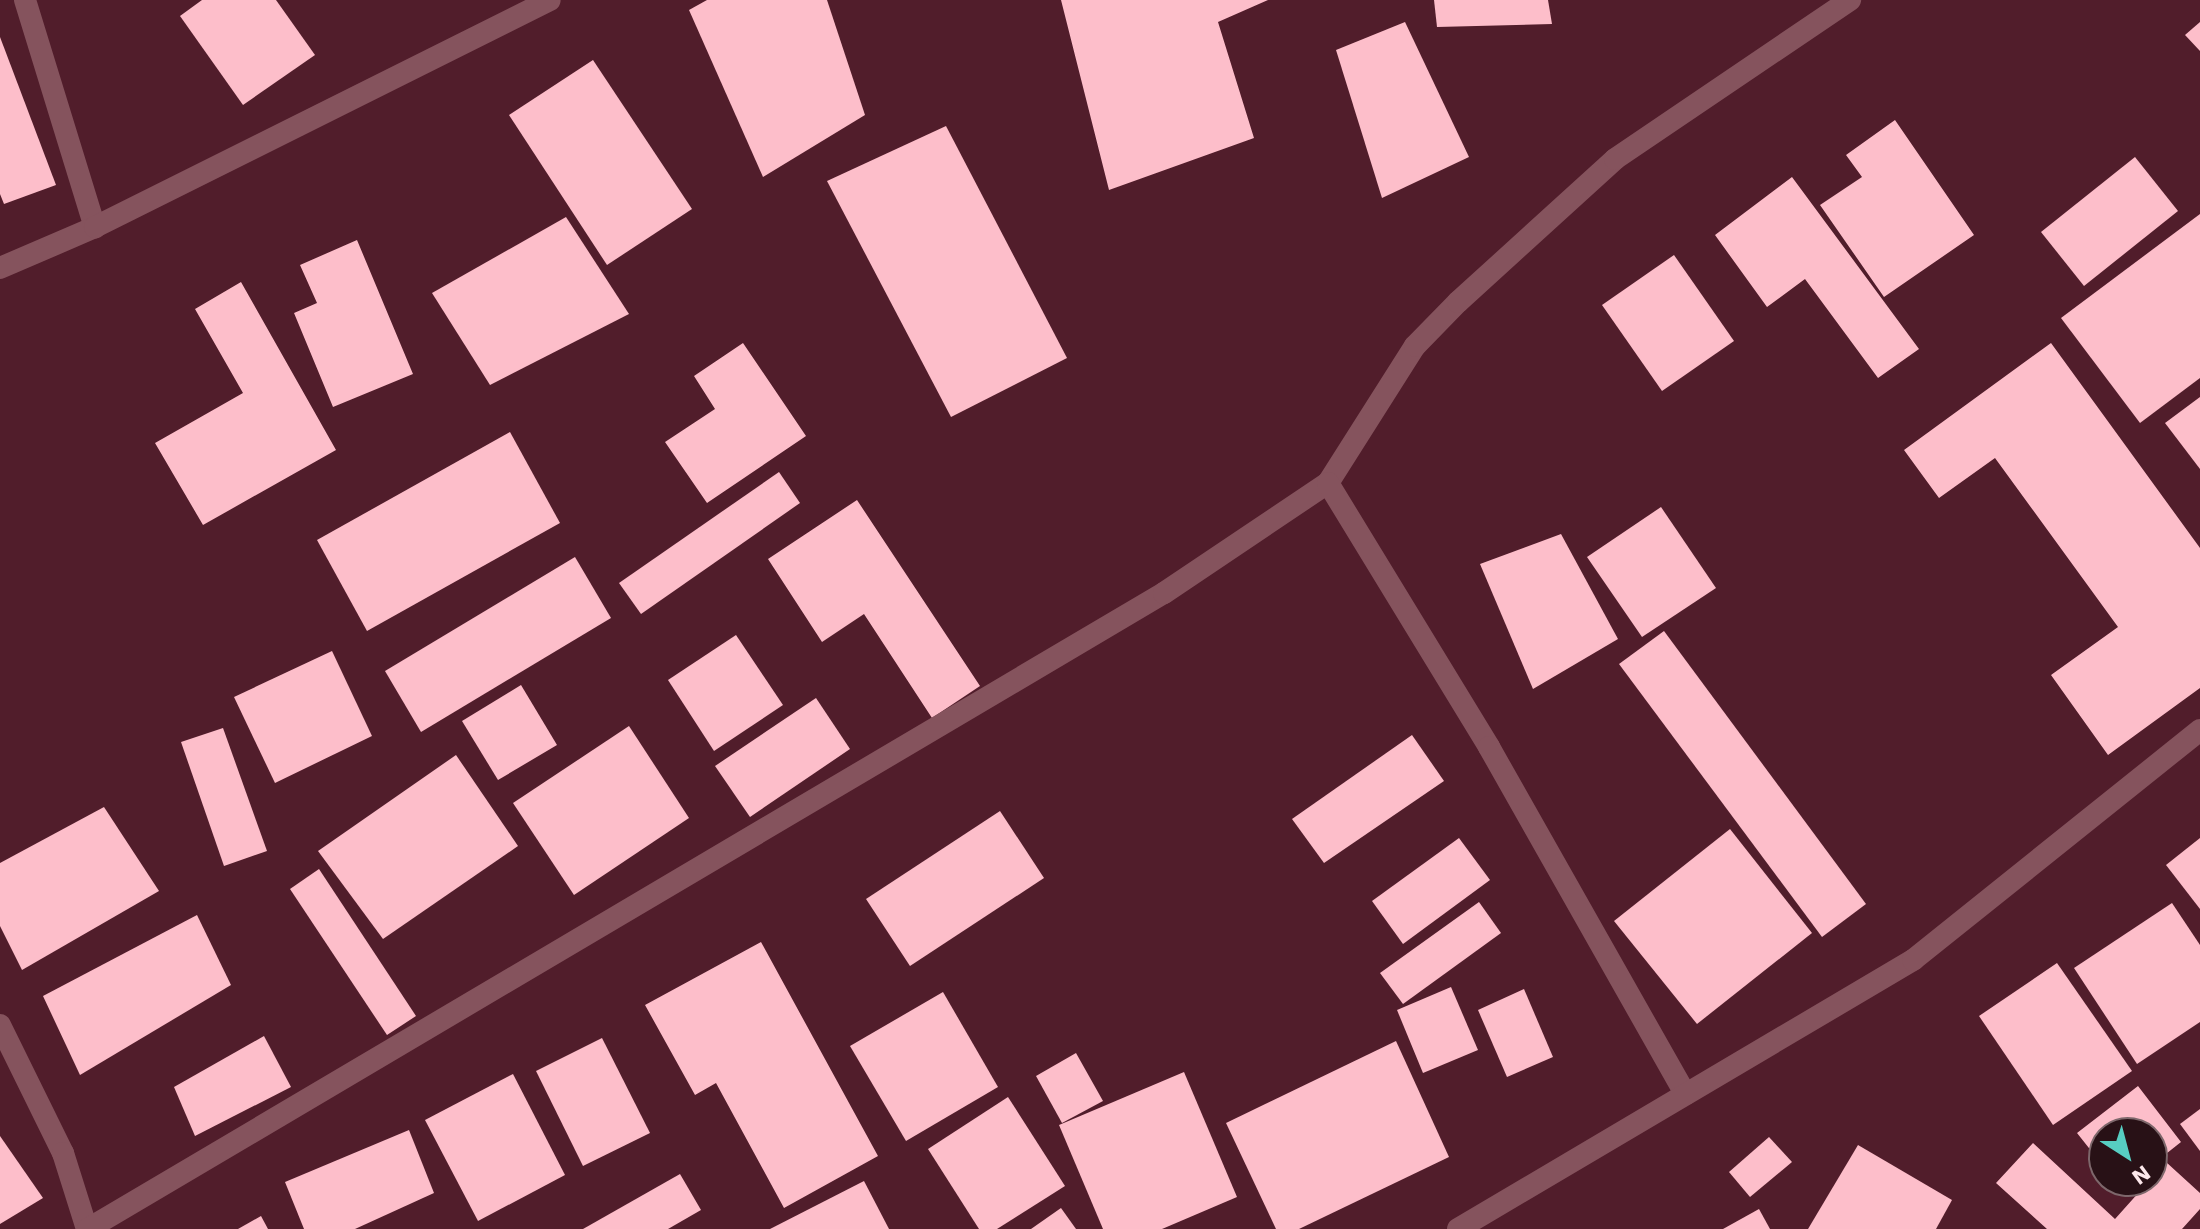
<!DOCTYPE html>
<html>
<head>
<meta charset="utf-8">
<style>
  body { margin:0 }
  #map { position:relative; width:2200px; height:1229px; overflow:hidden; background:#511d2b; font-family:"Work Sans",sans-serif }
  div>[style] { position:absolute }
  .building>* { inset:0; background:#fdbeca }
  .minor>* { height:22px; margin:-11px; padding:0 11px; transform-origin:11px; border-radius:11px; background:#85535d }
  .tertiary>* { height:22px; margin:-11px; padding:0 11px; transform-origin:11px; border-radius:11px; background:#85535d }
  span { translate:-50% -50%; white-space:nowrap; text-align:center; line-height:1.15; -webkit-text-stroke:8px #281116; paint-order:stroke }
  .north { position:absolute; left:2088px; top:1117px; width:80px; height:80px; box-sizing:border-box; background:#281116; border:2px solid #7d676b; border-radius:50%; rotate:144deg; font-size:22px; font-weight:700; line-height:32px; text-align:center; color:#fde8eb }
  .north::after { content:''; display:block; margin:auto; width:28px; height:36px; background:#57cec2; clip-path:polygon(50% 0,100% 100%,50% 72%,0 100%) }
</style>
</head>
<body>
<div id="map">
  <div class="building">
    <div style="clip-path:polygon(202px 0,276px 0,315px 55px,243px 105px,180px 16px)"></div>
    <div style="clip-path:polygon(707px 0,827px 0,865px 115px,763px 177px,689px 10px)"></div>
    <div style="clip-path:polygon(1061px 0,1268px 0,1218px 22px,1254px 138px,1109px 190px)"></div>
    <div style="clip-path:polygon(1434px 0,1548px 0,1552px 24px,1437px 27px)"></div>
    <div style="clip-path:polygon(1405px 22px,1469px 157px,1382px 198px,1336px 50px)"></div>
    <div style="clip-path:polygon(2200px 22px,2200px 51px,2185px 35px)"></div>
    <div style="clip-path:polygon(0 37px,56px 185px,4px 204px,0 194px)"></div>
    <div style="clip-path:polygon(593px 60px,692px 209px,607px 265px,509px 115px)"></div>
    <div style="clip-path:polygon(1895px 120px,1974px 235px,1884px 297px,1820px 205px,1862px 177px,1846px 155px)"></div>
    <div style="clip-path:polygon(946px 126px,1067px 358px,951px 417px,827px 181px)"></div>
    <div style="clip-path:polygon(2135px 157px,2178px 211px,2084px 286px,2041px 232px)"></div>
    <div style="clip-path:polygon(1792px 177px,1919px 349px,1878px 378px,1805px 279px,1767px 307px,1715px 235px)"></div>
    <div style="clip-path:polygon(2200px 214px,2200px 378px,2140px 423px,2061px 318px)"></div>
    <div style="clip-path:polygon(566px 217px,629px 314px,490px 385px,432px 293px)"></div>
    <div style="clip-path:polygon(357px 240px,413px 374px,333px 407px,294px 313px,317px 303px,300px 265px)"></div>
    <div style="clip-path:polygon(1674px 255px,1734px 341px,1662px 391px,1602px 305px)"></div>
    <div style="clip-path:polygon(241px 282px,336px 450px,203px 525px,155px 443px,243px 393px,195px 309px)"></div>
    <div style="clip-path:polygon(743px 343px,806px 436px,707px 503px,665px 442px,715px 409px,694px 376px)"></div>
    <div style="clip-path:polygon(2051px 343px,2200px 548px,2200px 688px,2108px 755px,2051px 675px,2118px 627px,1995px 458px,1939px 498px,1904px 450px)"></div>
    <div style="clip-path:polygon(2200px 397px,2200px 469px,2165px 423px)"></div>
    <div style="clip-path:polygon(510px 432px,560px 523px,367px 631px,317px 540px)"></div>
    <div style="clip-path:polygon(779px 472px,800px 503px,641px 614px,619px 583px)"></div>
    <div style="clip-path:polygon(857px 500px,980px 686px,932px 718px,864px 614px,822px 642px,768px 559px)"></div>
    <div style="clip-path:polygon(1661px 507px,1716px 588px,1642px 637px,1587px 557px)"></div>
    <div style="clip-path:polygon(1561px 534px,1618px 639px,1533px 689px,1480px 564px)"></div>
    <div style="clip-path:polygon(575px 557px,611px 618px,421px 732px,385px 671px)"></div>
    <div style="clip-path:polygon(1664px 631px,1866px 904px,1822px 937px,1619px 664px)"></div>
    <div style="clip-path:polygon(736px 635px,783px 705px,714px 751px,668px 680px)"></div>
    <div style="clip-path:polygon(332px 651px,372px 736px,275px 783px,234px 697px)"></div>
    <div style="clip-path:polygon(521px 685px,557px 745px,498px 780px,462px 721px)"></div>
    <div style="clip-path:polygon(816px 698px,850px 749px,750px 817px,715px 766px)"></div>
    <div style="clip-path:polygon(629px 726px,689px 818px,574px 895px,513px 803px)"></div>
    <div style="clip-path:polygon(223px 728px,267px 851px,224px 866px,181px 742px)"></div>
    <div style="clip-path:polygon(1412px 735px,1444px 781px,1324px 863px,1292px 819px)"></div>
    <div style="clip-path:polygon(456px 755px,518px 846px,383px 939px,318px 851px)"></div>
    <div style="clip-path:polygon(104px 807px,159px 891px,22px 970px,0 926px,0 863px)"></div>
    <div style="clip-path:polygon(1000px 811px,1044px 878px,910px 966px,866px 899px)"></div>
    <div style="clip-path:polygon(1730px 829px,1812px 933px,1697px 1024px,1614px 921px)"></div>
    <div style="clip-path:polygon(1459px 838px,1490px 880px,1403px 944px,1372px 901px)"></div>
    <div style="clip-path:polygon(2200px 838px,2200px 909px,2166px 865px)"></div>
    <div style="clip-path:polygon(319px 869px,416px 1016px,387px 1035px,290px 889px)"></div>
    <div style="clip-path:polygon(1479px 902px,1501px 933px,1403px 1004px,1380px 973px)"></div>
    <div style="clip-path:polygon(2172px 903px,2200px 945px,2200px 1022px,2137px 1064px,2074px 968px)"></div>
    <div style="clip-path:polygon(197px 915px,231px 985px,80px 1075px,43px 996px)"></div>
    <div style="clip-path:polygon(761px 942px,878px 1156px,784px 1208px,716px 1083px,695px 1095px,645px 1005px)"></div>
    <div style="clip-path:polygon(2057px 963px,2132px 1071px,2053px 1125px,1979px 1016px)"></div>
    <div style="clip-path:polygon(1451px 987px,1478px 1050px,1423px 1073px,1397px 1010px)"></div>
    <div style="clip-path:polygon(1524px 989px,1553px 1057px,1507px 1077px,1478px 1010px)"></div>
    <div style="clip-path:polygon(943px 992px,998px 1087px,906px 1141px,850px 1046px)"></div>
    <div style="clip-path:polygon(264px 1036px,291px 1087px,195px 1136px,174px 1087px)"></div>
    <div style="clip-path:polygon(602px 1038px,650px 1133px,583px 1166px,536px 1071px)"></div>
    <div style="clip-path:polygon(1396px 1041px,1449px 1157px,1299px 1229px,1276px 1229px,1226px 1123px)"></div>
    <div style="clip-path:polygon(1076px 1053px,1103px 1101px,1062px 1123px,1036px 1076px)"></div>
    <div style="clip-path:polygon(1184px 1072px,1237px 1197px,1162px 1229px,1103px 1229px,1059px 1125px)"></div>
    <div style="clip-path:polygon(513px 1074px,565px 1175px,478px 1221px,425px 1120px)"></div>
    <div style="clip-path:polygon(2138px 1086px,2181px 1142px,2152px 1165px,2152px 1133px,2104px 1133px,2104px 1167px,2077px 1133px)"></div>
    <div style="clip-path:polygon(1008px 1097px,1065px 1186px,997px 1229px,979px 1229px,928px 1149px)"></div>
    <div style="clip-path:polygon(2200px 1109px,2200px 1151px,2180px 1124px)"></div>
    <div style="clip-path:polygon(409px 1130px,434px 1193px,355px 1229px,304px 1229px,285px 1182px)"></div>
    <div style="clip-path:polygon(0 1136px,43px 1198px,0 1224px)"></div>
    <div style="clip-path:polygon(1769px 1137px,1792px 1162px,1750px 1197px,1729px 1172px)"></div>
    <div style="clip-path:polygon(2033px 1143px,2115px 1219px,2166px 1162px,2200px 1193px,2200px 1209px,2182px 1229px,2047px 1229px,1996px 1183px)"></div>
    <div style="clip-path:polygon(1858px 1145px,1952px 1200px,1936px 1229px,1808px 1229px)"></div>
    <div style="clip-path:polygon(680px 1174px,701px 1210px,668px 1229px,583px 1229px)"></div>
    <div style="clip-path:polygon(864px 1181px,889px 1229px,770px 1229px)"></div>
    <div style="clip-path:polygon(1061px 1208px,1076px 1229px,1031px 1229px)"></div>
    <div style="clip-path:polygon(1759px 1209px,1770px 1229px,1723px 1229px)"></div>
    <div style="clip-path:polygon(261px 1216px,268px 1229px,238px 1229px)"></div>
  </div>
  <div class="minor">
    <div style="left:25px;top:0;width:238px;rotate:72.9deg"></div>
    <div style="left:0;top:268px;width:103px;rotate:-23.3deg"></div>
    <div style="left:95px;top:227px;width:508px;rotate:-26.51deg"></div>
    <div style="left:1328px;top:483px;width:162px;rotate:-57.6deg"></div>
    <div style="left:1415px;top:346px;width:62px;rotate:-45.7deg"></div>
    <div style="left:1458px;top:302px;width:212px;rotate:-42.3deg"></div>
    <div style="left:1615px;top:159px;width:284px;rotate:-34.1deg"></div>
    <div style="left:0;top:1025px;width:143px;rotate:63.8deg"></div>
    <div style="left:63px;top:1153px;width:80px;rotate:72.5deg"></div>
    <div style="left:88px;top:1229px;width:1250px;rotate:-30.59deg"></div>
    <div style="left:1164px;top:593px;width:197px;rotate:-33.9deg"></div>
    <div style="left:1328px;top:483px;width:309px;rotate:58.6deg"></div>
    <div style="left:1489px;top:747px;width:399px;rotate:60.5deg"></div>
  </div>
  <div class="tertiary">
    <div style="left:1458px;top:1229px;width:529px;rotate:-30.59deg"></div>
    <div style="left:1913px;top:960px;width:368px;rotate:-38.7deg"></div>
  </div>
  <div class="north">N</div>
</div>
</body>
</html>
